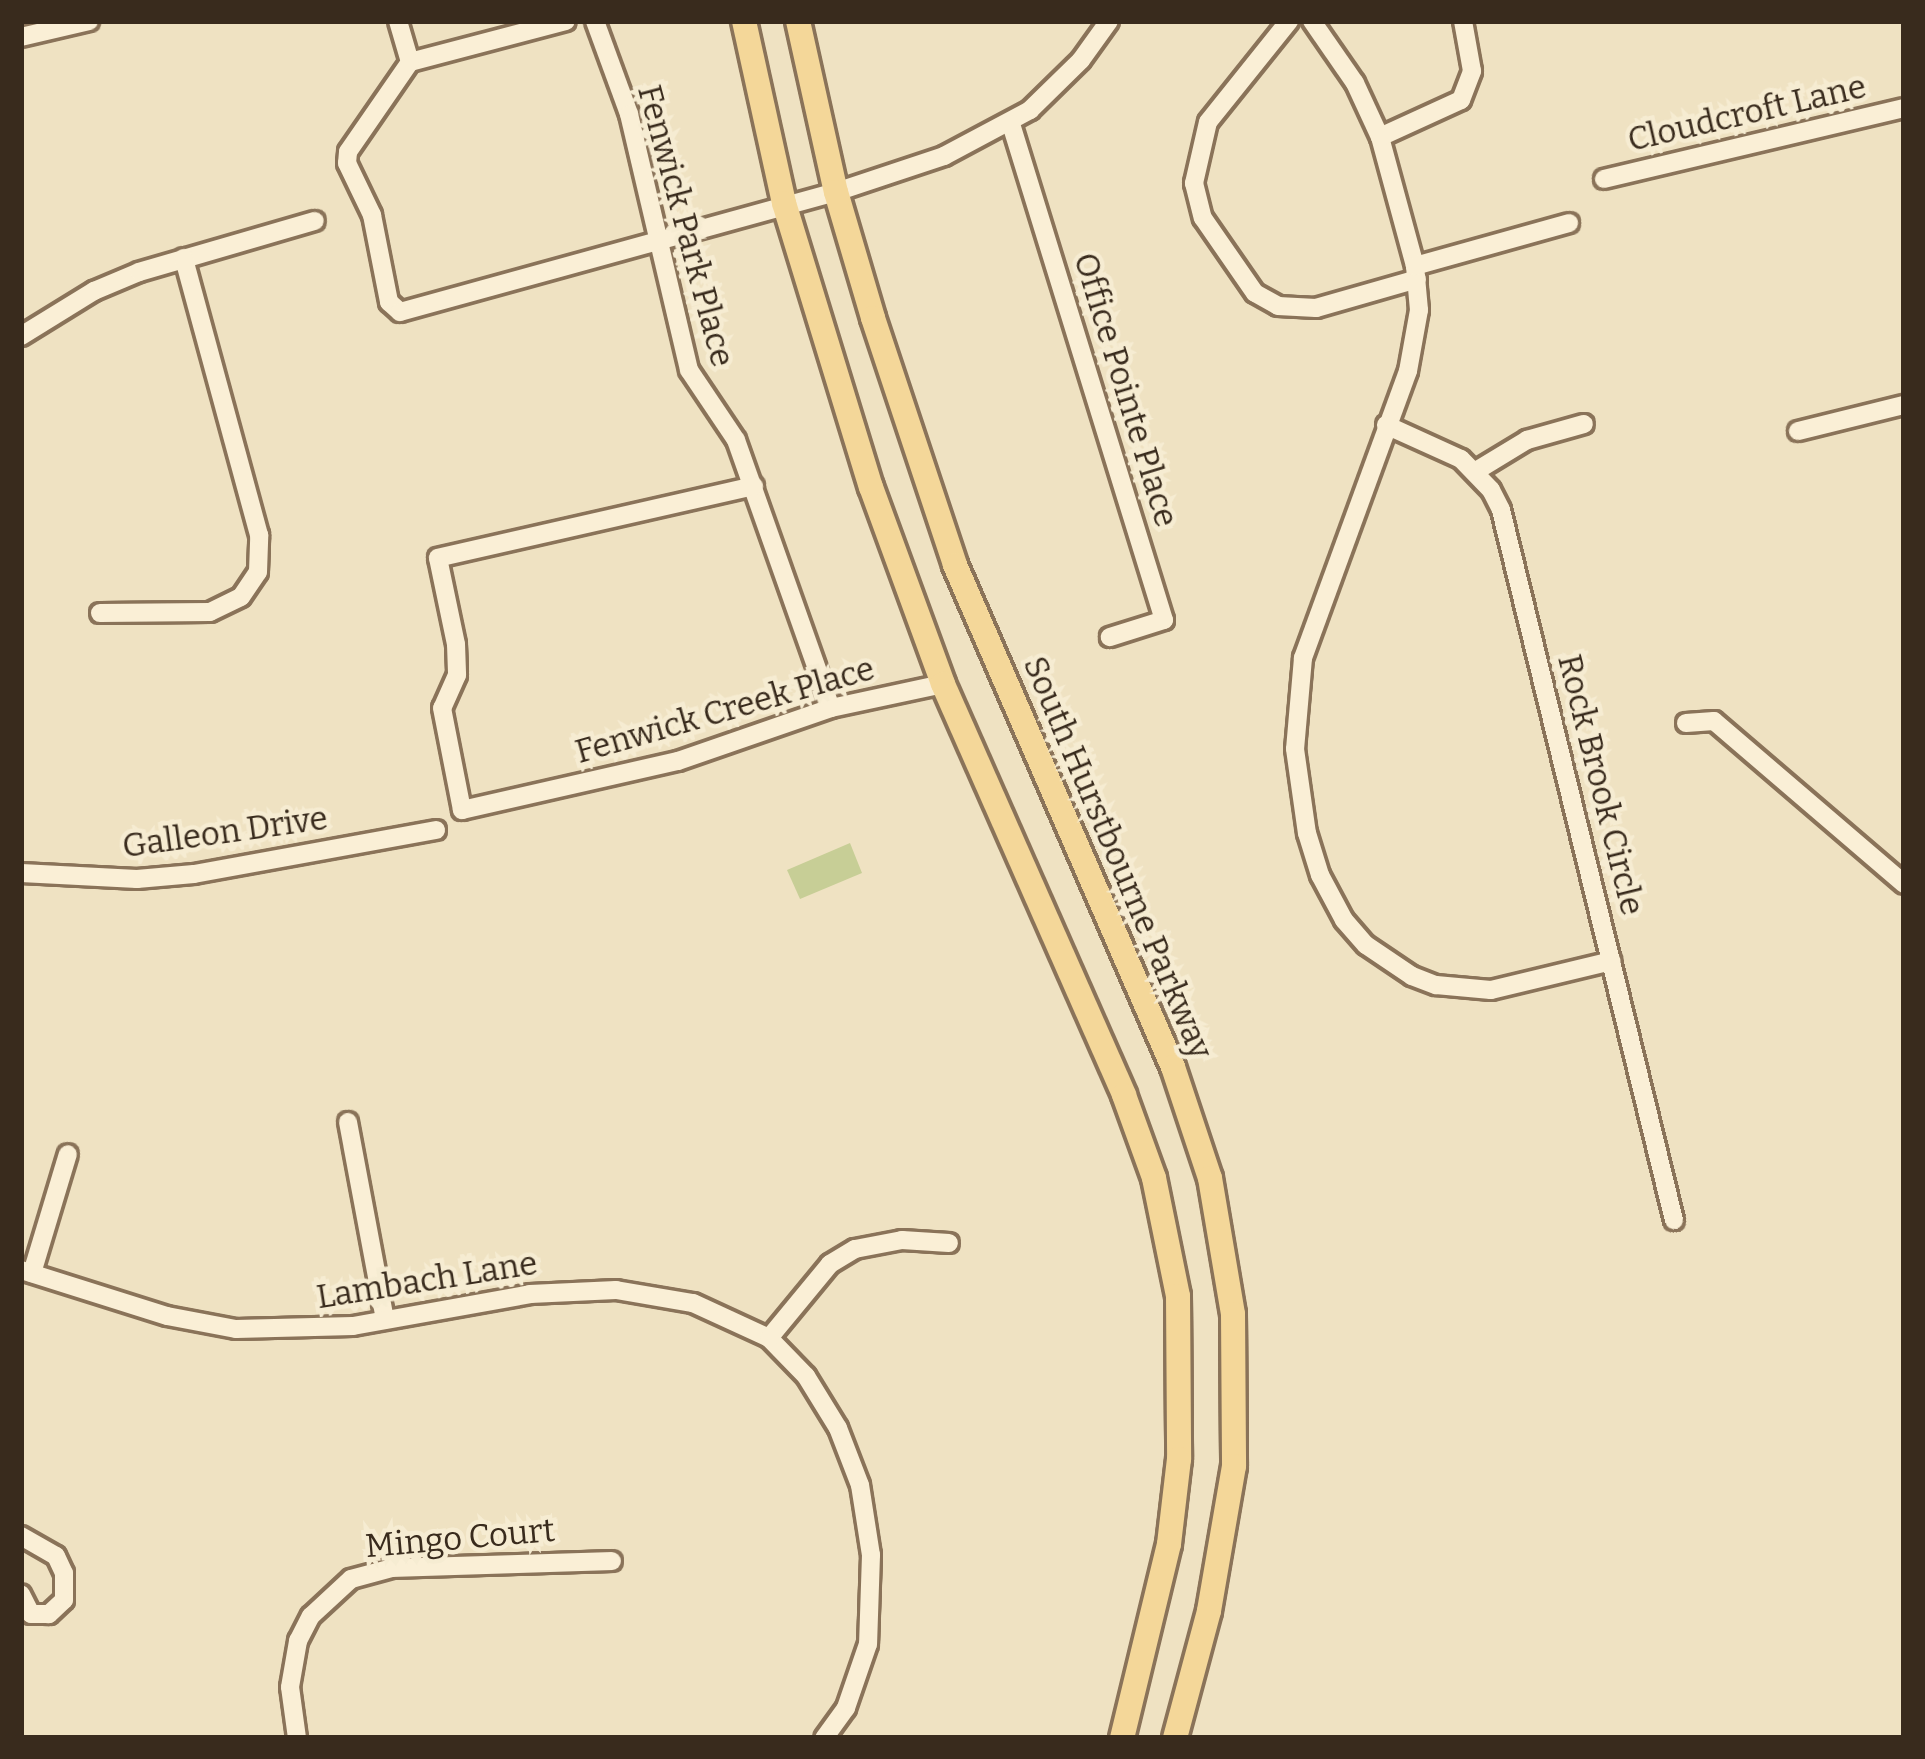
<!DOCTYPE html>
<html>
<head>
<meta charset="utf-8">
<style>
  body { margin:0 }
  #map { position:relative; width:1925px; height:1759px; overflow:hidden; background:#efe2c2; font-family:Bitter,serif }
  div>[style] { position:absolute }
  .green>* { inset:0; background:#c7ce96 }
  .roads { filter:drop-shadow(3px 0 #8a7359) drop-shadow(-3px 0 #8a7359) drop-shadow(0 3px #8a7359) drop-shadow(0 -3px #8a7359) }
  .minor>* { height:18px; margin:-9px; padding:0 9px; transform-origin:9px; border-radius:9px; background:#faefd6 }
  .major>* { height:24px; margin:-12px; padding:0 12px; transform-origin:12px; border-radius:12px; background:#f4d799 }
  span { translate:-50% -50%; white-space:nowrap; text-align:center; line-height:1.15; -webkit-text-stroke:9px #f6ecd2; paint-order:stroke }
  .street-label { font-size:33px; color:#392b1d }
  .frame { position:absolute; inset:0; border:24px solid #392b1d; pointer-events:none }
</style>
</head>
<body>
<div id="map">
  <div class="green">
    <div style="clip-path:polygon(850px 843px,862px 873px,800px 899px,787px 870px)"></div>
  </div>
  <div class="roads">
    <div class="minor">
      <div style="left:398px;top:21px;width:43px;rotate:73.7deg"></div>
      <div style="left:410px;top:62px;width:161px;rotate:-14.7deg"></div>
      <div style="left:595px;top:21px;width:99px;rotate:69.9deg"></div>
      <div style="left:629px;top:114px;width:263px;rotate:76.8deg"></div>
      <div style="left:689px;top:370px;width:84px;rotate:56.1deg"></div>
      <div style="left:736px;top:440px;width:284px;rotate:70.5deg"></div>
      <div style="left:1289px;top:21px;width:129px;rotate:128.7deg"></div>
      <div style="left:1208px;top:122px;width:63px;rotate:102.9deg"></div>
      <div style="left:1194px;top:183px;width:36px;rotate:76deg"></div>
      <div style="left:1203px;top:218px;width:91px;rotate:55.3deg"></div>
      <div style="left:1255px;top:293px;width:26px;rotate:29deg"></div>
      <div style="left:1278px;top:306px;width:38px;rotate:3deg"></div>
      <div style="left:1316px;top:308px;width:105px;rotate:-16deg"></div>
      <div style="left:1312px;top:21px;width:75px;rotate:55.3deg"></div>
      <div style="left:1355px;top:83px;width:60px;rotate:65.2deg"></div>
      <div style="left:1380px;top:137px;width:134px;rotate:74.8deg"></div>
      <div style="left:1415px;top:266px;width:44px;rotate:84.8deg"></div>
      <div style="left:1419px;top:310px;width:62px;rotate:100.2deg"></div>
      <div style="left:1408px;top:371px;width:306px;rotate:110.1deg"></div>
      <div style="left:1303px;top:658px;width:91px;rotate:95deg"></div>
      <div style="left:1295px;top:749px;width:85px;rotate:81.9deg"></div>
      <div style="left:1307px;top:833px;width:44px;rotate:72.8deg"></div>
      <div style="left:1320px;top:875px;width:51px;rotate:61.9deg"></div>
      <div style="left:1344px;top:920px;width:33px;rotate:49deg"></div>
      <div style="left:1366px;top:945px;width:55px;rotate:34deg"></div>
      <div style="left:1412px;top:976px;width:26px;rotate:21deg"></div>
      <div style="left:1436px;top:985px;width:55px;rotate:5.2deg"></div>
      <div style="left:1491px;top:990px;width:124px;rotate:-13.5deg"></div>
      <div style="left:21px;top:37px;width:70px;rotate:-13.2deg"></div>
      <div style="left:410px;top:62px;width:109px;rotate:124.6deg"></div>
      <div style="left:348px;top:152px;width:11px;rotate:95deg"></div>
      <div style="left:347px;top:163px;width:58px;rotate:64.3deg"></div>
      <div style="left:372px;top:215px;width:89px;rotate:78.9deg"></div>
      <div style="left:389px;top:302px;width:15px;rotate:42deg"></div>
      <div style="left:400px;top:312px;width:452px;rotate:-15.4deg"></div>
      <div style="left:836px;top:192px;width:114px;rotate:-18.4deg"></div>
      <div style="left:944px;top:156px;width:98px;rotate:-28.1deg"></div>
      <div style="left:1030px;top:110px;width:71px;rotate:-44.4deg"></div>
      <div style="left:1081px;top:60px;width:48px;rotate:-54.3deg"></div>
      <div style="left:1011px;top:124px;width:519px;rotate:72.86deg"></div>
      <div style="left:1164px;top:620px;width:57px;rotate:162.5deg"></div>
      <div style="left:1380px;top:137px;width:89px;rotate:-24.6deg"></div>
      <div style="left:1461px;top:100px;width:31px;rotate:-69deg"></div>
      <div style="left:1472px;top:71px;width:51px;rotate:-100.2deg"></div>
      <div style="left:1604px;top:179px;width:308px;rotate:-13.3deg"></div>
      <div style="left:1415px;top:266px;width:160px;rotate:-15.6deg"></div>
      <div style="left:21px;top:336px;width:86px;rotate:-31.7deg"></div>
      <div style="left:94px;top:291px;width:49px;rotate:-22.9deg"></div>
      <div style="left:139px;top:272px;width:183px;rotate:-16.2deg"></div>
      <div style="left:1386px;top:425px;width:82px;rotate:24.4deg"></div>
      <div style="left:1461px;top:459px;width:43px;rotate:45.9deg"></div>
      <div style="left:1491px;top:490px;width:22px;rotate:63deg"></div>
      <div style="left:1501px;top:510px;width:731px;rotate:76.31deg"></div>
      <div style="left:1798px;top:431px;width:109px;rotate:-13.8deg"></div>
      <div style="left:1476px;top:471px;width:60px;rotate:-31.3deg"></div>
      <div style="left:1527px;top:440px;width:59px;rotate:-15.7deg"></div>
      <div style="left:754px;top:486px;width:324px;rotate:167.2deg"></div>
      <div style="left:438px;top:558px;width:88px;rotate:78.2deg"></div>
      <div style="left:456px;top:644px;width:31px;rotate:88deg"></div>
      <div style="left:457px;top:675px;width:36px;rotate:114deg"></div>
      <div style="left:442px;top:708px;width:104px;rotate:78.9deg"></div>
      <div style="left:462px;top:810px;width:221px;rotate:-12.8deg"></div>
      <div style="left:678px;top:761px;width:162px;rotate:-19.1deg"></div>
      <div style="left:831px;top:708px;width:115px;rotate:-12.1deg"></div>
      <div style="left:100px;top:613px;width:110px;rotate:-0.5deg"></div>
      <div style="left:210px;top:612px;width:34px;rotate:-26deg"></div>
      <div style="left:241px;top:597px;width:30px;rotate:-56deg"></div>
      <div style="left:258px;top:572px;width:37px;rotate:-88deg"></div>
      <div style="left:259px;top:535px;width:287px;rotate:-105.2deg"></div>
      <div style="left:1686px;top:723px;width:28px;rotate:-4deg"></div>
      <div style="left:1714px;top:721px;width:250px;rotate:40.6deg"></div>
      <div style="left:21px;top:873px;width:116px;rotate:3deg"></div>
      <div style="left:137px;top:879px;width:57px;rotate:-5deg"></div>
      <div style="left:194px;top:874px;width:246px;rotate:-10.3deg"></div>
      <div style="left:348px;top:1122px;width:201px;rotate:79.4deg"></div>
      <div style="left:21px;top:1270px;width:153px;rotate:17.5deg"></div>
      <div style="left:167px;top:1316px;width:70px;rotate:10.7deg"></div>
      <div style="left:236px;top:1329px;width:117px;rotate:-1.5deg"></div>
      <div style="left:353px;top:1326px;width:180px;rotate:-10.2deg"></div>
      <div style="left:530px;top:1294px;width:86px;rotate:-2.7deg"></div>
      <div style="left:616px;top:1290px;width:78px;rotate:9.6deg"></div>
      <div style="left:693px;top:1303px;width:84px;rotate:24.7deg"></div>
      <div style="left:769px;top:1338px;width:53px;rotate:45.8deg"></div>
      <div style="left:806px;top:1376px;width:61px;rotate:58.4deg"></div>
      <div style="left:838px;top:1428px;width:61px;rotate:68.9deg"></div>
      <div style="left:860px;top:1485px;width:71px;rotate:81.1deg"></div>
      <div style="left:871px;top:1555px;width:89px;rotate:91.9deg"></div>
      <div style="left:868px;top:1644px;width:68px;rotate:109deg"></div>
      <div style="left:846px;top:1708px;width:37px;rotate:126deg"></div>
      <div style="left:32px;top:1273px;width:124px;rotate:-73.2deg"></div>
      <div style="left:769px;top:1338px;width:96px;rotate:-50.5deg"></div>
      <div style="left:830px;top:1264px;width:29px;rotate:-31deg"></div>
      <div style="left:855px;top:1249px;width:48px;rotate:-10.8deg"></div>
      <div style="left:902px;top:1240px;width:47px;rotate:3.7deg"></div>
      <div style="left:21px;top:1536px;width:40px;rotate:29.7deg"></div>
      <div style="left:56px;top:1556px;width:19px;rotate:65deg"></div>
      <div style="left:64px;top:1573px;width:27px;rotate:90deg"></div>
      <div style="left:64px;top:1600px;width:21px;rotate:137deg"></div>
      <div style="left:49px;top:1614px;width:18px;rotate:180deg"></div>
      <div style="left:31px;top:1614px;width:22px;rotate:-117deg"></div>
      <div style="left:297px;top:1738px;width:51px;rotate:-97.8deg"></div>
      <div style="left:290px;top:1687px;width:47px;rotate:-80.1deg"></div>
      <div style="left:298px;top:1641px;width:28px;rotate:-63deg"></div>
      <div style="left:311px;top:1616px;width:54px;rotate:-42.8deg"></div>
      <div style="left:351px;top:1579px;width:42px;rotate:-15deg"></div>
      <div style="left:392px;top:1568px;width:220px;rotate:-1.8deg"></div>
    </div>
    <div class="major">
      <div style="left:744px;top:21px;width:186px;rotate:77.6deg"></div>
      <div style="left:784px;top:203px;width:297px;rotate:73deg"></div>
      <div style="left:871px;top:487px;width:210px;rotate:69.9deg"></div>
      <div style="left:943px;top:684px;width:449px;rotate:66.2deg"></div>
      <div style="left:1124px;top:1095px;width:88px;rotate:70.1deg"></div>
      <div style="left:1154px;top:1178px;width:120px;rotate:78.5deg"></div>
      <div style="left:1178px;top:1296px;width:163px;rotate:89.6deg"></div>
      <div style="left:1179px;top:1459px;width:86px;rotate:96.7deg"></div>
      <div style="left:1169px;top:1544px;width:200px;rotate:103.6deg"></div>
      <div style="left:798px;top:21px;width:175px;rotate:77.5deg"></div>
      <div style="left:836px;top:192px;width:131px;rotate:73.6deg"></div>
      <div style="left:873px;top:318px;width:260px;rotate:71.6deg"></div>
      <div style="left:955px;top:565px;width:547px;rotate:66.53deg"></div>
      <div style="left:1173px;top:1067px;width:117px;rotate:71.6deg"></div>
      <div style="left:1210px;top:1178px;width:138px;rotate:80.4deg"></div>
      <div style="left:1233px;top:1314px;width:152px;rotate:89.6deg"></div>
      <div style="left:1234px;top:1466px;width:147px;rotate:99.8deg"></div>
      <div style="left:1209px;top:1611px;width:131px;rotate:105deg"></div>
    </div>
  </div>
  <div class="street-label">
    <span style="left:1747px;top:114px;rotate:-13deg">Cloudcroft Lane</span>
    <span style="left:685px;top:226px;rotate:75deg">Fenwick Park Place</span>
    <span style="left:1125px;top:390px;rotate:73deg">Office Pointe Place</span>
    <span style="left:725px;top:711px;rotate:-16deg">Fenwick Creek Place</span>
    <span style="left:1600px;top:785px;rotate:76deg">Rock Brook Circle</span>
    <span style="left:225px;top:833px;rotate:-8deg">Galleon Drive</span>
    <span style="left:1117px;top:858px;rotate:67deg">South Hurstbourne Parkway</span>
    <span style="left:427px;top:1281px;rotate:-9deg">Lambach Lane</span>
    <span style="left:460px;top:1539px;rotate:-5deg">Mingo Court</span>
  </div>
  <div class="frame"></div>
</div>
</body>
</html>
